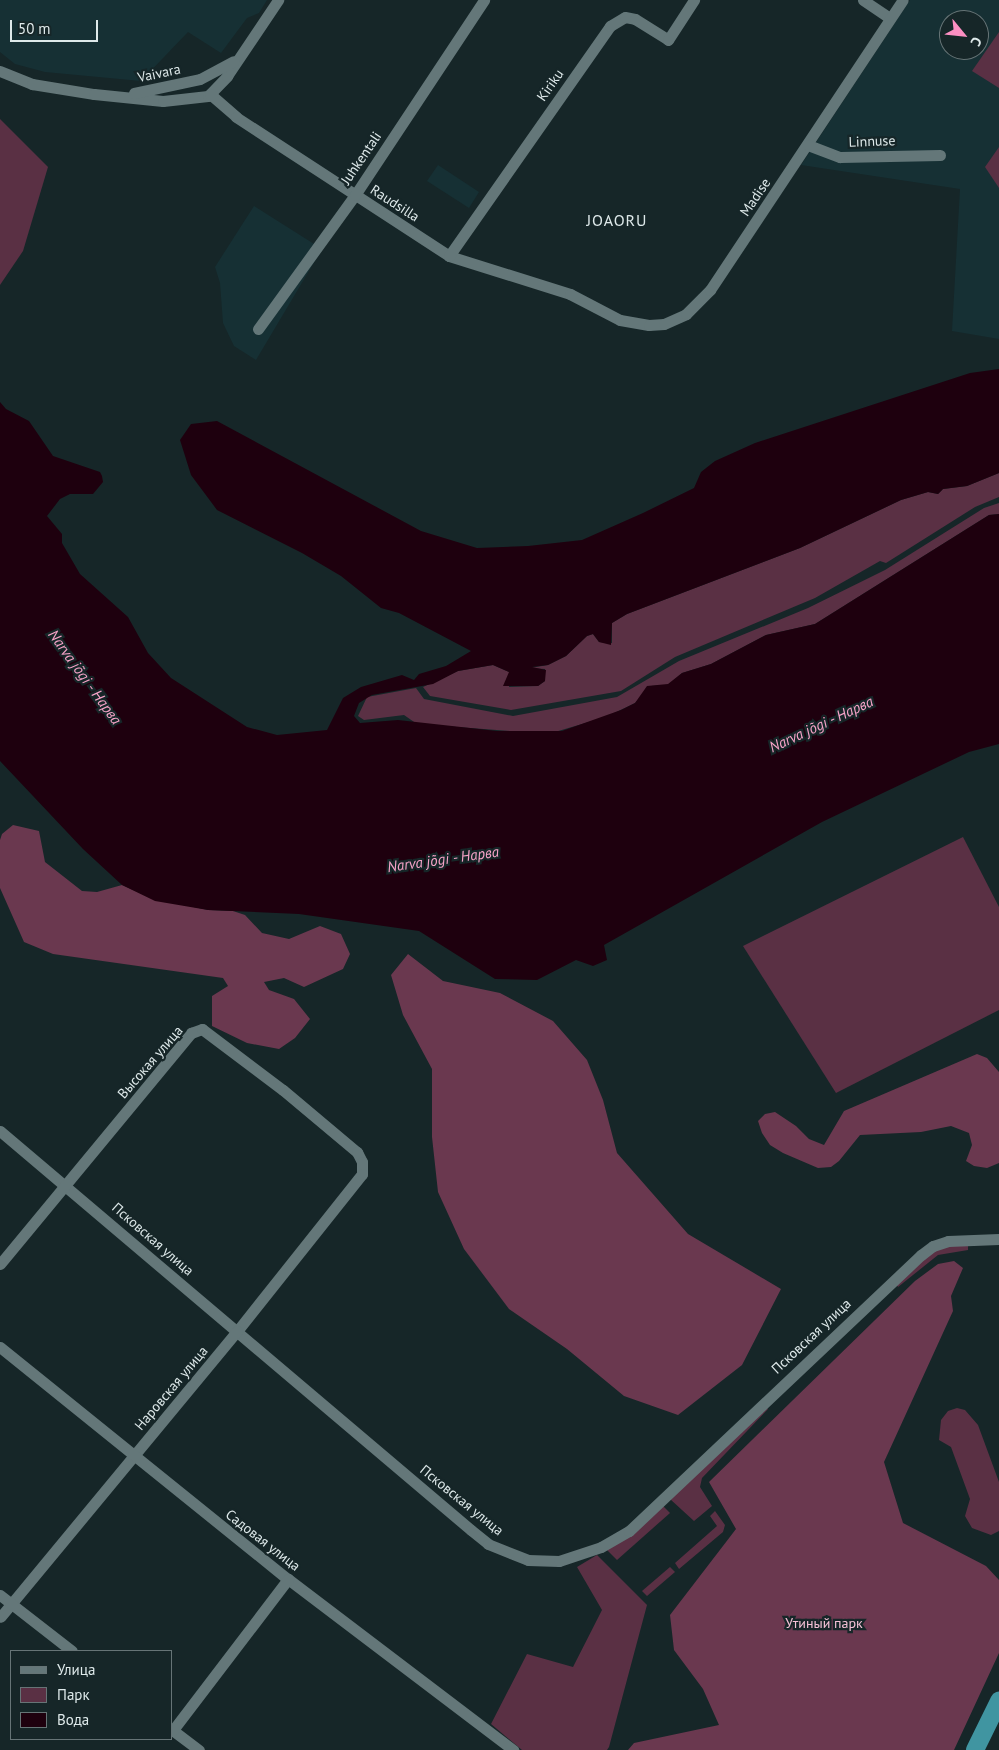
<!DOCTYPE html>
<html>
<head>
<meta charset="utf-8">
<style>
  body { margin:0 }
  #map { position:relative; width:999px; height:1750px; overflow:hidden; background:#162628; font-family:"PT Sans",sans-serif }
  div>[style] { position:absolute }
  .built>* { inset:0; background:#163034 }
  .green>* { inset:0; background:#5a3044 }
  .forest>* { inset:0; background:#6a384f }
  .water>* { inset:0; background:#1e000e }
  .minor>* { height:11px; margin:-5.5px; padding:0 5.5px; transform-origin:5.5px; border-radius:5.5px; background:#647779 }
  .highway>* { height:18px; margin:-9px; padding:0 9px; transform-origin:9px; border-radius:9px; background:#4095a1 }
  span { translate:-50% -50%; white-space:nowrap; text-align:center; line-height:1.15; -webkit-text-stroke:4.5px #162628; paint-order:stroke }
  .street-label { font-size:14px; color:#dee9ea }
  .park-label { font-size:14px; color:#f5c2d7 }
  .water-label { font-size:15px; color:#f6a3c8; font-style:italic }
  .quarter-label { font-size:16px; color:#dee9ea; letter-spacing:1px }
  .legend { position:absolute; left:10px; top:1650px; width:162px; height:90px; box-sizing:border-box; background:#162628; border:1px solid #667476; margin:0; padding:6px 9px; list-style:none; font-size:15px; color:#dee9ea }
  .legend li { display:flex; align-items:center; gap:10px; height:25px }
  .legend b { width:25px; border:1px solid #667476 }
  .north { position:absolute; left:939px; top:10px; width:50px; height:50px; box-sizing:border-box; background:#162628; border:1px solid #667476; border-radius:50%; rotate:118deg; font-size:14px; font-weight:700; line-height:20px; text-align:center; color:#dee9ea }
  .north::after { content:''; display:block; margin:auto; width:18px; height:22px; background:#fc8fc2; clip-path:polygon(50% 0,100% 100%,50% 72%,0 100%) }
  .scale { position:absolute; left:10px; top:20px; width:88px; height:22px; box-sizing:border-box; border:2px solid #dee9ea; border-top:0; padding-left:6px; font-size:15px; line-height:18px; white-space:nowrap; color:#dee9ea; -webkit-text-stroke:4px #162628; paint-order:stroke }
</style>
</head>
<body>
<div id="map">
  <div class="built">
    <div style="clip-path:polygon(0 0,267px 0,259px 13px,247px 18px,221px 53px,188px 32px,141px 81px,45px 72px,15px 64px,0 52px)"></div>
    <div style="clip-path:polygon(evenodd,910px 0,999px 0,999px 339px,952px 331px,960px 189px,801px 165px,910px 0,949px 20px,979px 20px,979px 50px,949px 50px,949px 20px)"></div>
    <div style="clip-path:polygon(438px 165px,479px 192px,469px 208px,427px 181px)"></div>
    <div style="clip-path:polygon(254px 206px,322px 249px,256px 360px,234px 346px,223px 323px,220px 283px,215px 267px)"></div>
  </div>
  <div class="green">
    <div style="clip-path:polygon(999px 32px,999px 88px,972px 71px)"></div>
    <div style="clip-path:polygon(0 119px,48px 167px,23px 251px,0 285px)"></div>
    <div style="clip-path:polygon(999px 147px,999px 188px,985px 167px)"></div>
    <div style="clip-path:polygon(999px 473px,999px 497px,975px 507px,886px 563px,880px 561px,815px 598px,675px 657px,621px 691px,511px 710px,430px 696px,423px 687px,458px 671px,493px 665px,509px 672px,509px 687px,538px 686px,545px 681px,545px 669px,530px 668px,548px 665px,566px 656px,587px 636px,593px 634px,599px 642px,612px 643px,612px 623px,627px 614px,800px 548px,901px 500px,928px 492px,938px 494px,943px 489px,967px 486px)"></div>
    <div style="clip-path:polygon(999px 503px,999px 514px,989px 515px,815px 624px,766px 635px,711px 664px,682px 673px,668px 685px,651px 686px,635px 703px,606px 717px,548px 734px,417px 724px,404px 715px,364px 720px,358px 716px,367px 697px,416px 688px,424px 699px,513px 716px,617px 697px,679px 661px,808px 608px,885px 570px,984px 508px)"></div>
    <div style="clip-path:polygon(963px 837px,999px 907px,999px 1010px,836px 1093px,743px 946px)"></div>
    <div style="clip-path:polygon(968px 1243px,968px 1250px,938px 1255px,898px 1287px,895px 1282px,935px 1249px)"></div>
    <div style="clip-path:polygon(764px 1405px,768px 1409px,702px 1478px,700px 1487px,712px 1506px,694px 1521px,670px 1499px)"></div>
    <div style="clip-path:polygon(957px 1408px,965px 1410px,978px 1425px,999px 1482px,999px 1531px,991px 1535px,972px 1528px,965px 1516px,970px 1499px,951px 1447px,939px 1440px,941px 1420px,948px 1411px)"></div>
    <div style="clip-path:polygon(663px 1506px,670px 1513px,617px 1560px,606px 1549px)"></div>
    <div style="clip-path:polygon(715px 1511px,725px 1525px,723px 1532px,679px 1569px,675px 1563px,717px 1526px,710px 1516px)"></div>
    <div style="clip-path:polygon(597px 1555px,647px 1605px,609px 1747px,607px 1750px,522px 1750px,491px 1724px,527px 1654px,573px 1667px,602px 1610px,577px 1567px)"></div>
    <div style="clip-path:polygon(670px 1567px,675px 1572px,647px 1596px,642px 1591px)"></div>
  </div>
  <div class="forest">
    <div style="clip-path:polygon(13px 825px,39px 831px,45px 862px,82px 891px,97px 892px,122px 885px,151px 898px,208px 910px,233px 911px,245px 915px,262px 933px,289px 939px,320px 926px,341px 934px,350px 954px,343px 969px,304px 987px,284px 978px,264px 982px,269px 990px,294px 999px,310px 1019px,295px 1038px,279px 1049px,247px 1043px,212px 1026px,212px 996px,228px 986px,223px 978px,53px 954px,24px 942px,0 888px,0 840px,2px 834px)"></div>
    <div style="clip-path:polygon(408px 954px,443px 981px,500px 993px,553px 1021px,587px 1060px,603px 1100px,617px 1153px,688px 1234px,781px 1289px,742px 1365px,678px 1415px,624px 1396px,567px 1349px,509px 1309px,464px 1249px,438px 1192px,432px 1137px,432px 1069px,403px 1015px,391px 975px)"></div>
    <div style="clip-path:polygon(977px 1054px,987px 1058px,999px 1072px,999px 1163px,987px 1168px,974px 1166px,966px 1161px,972px 1145px,969px 1133px,951px 1126px,921px 1132px,860px 1135px,839px 1161px,831px 1167px,818px 1168px,783px 1153px,770px 1145px,762px 1133px,758px 1121px,765px 1114px,775px 1112px,796px 1126px,809px 1139px,824px 1145px,844px 1111px)"></div>
    <div style="clip-path:polygon(954px 1261px,963px 1268px,951px 1296px,953px 1311px,884px 1462px,903px 1523px,986px 1566px,999px 1580px,999px 1653px,954px 1750px,628px 1750px,634px 1743px,719px 1725px,703px 1689px,674px 1650px,670px 1615px,736px 1529px,709px 1482px,915px 1281px,938px 1264px)"></div>
  </div>
  <div class="water">
    <div style="clip-path:polygon(999px 369px,999px 473px,967px 486px,943px 489px,938px 494px,928px 492px,901px 500px,800px 548px,627px 614px,612px 623px,611px 645px,599px 642px,593px 634px,587px 636px,566px 656px,548px 665px,532px 667px,546px 670px,545px 681px,538px 686px,503px 686px,509px 672px,493px 665px,458px 671px,433px 684px,372px 695px,359px 703px,354px 716px,360px 723px,398px 720px,497px 731px,562px 731px,621px 710px,635px 703px,647px 686px,668px 684px,682px 673px,711px 664px,766px 635px,815px 624px,989px 515px,999px 514px,999px 744px,969px 752px,822px 822px,604px 945px,607px 960px,593px 966px,576px 960px,537px 980px,495px 979px,419px 931px,299px 914px,208px 910px,155px 901px,122px 885px,83px 849px,0 761px,0 402px,6px 409px,29px 421px,53px 456px,100px 472px,102px 476px,103px 482px,93px 494px,70px 494px,60px 499px,47px 516px,62px 534px,62px 543px,80px 574px,128px 617px,148px 653px,171px 678px,247px 727px,277px 735px,327px 730px,343px 698px,361px 687px,402px 675px,414px 680px,419px 674px,446px 666px,471px 651px,399px 613px,381px 608px,341px 576px,302px 553px,217px 510px,191px 475px,180px 440px,191px 424px,217px 421px,421px 531px,477px 548px,528px 546px,582px 540px,643px 513px,694px 488px,701px 472px,715px 461px,755px 443px,970px 373px)"></div>
  </div>
  <div class="minor">
    <div style="left:863px;top:0;width:32px;rotate:34deg"></div>
    <div style="left:0;top:71px;width:35px;rotate:22deg"></div>
    <div style="left:32px;top:84px;width:63px;rotate:9.2deg"></div>
    <div style="left:94px;top:94px;width:69px;rotate:5.8deg"></div>
    <div style="left:163px;top:101px;width:45px;rotate:-6.3deg"></div>
    <div style="left:208px;top:96px;width:28px;rotate:-46deg"></div>
    <div style="left:227px;top:76px;width:92px;rotate:-56.1deg"></div>
    <div style="left:134px;top:93px;width:67px;rotate:-12deg"></div>
    <div style="left:200px;top:79px;width:38px;rotate:-28deg"></div>
    <div style="left:210px;top:94px;width:35px;rotate:41deg"></div>
    <div style="left:236px;top:117px;width:254px;rotate:33.1deg"></div>
    <div style="left:449px;top:256px;width:127px;rotate:17.4deg"></div>
    <div style="left:570px;top:294px;width:56px;rotate:27.5deg"></div>
    <div style="left:620px;top:320px;width:29px;rotate:10deg"></div>
    <div style="left:649px;top:325px;width:15px;rotate:-4deg"></div>
    <div style="left:664px;top:324px;width:24px;rotate:-24deg"></div>
    <div style="left:686px;top:314px;width:34px;rotate:-45deg"></div>
    <div style="left:710px;top:290px;width:348px;rotate:-56.4deg"></div>
    <div style="left:808px;top:145px;width:34px;rotate:21deg"></div>
    <div style="left:840px;top:157px;width:100px;rotate:-1.1deg"></div>
    <div style="left:449px;top:256px;width:281px;rotate:-55deg"></div>
    <div style="left:610px;top:26px;width:17px;rotate:-31deg"></div>
    <div style="left:625px;top:17px;width:10px;rotate:11deg"></div>
    <div style="left:635px;top:19px;width:39px;rotate:32deg"></div>
    <div style="left:668px;top:40px;width:48px;rotate:-57deg"></div>
    <div style="left:258px;top:329px;width:165px;rotate:-54.1deg"></div>
    <div style="left:355px;top:195px;width:234px;rotate:-56.5deg"></div>
    <div style="left:0;top:1131px;width:617px;rotate:40.27deg"></div>
    <div style="left:471px;top:1530px;width:22px;rotate:39deg"></div>
    <div style="left:488px;top:1544px;width:43px;rotate:21.8deg"></div>
    <div style="left:528px;top:1560px;width:31px;rotate:2deg"></div>
    <div style="left:559px;top:1561px;width:44px;rotate:-18.4deg"></div>
    <div style="left:601px;top:1547px;width:32px;rotate:-30deg"></div>
    <div style="left:629px;top:1531px;width:402px;rotate:-43.4deg"></div>
    <div style="left:921px;top:1255px;width:15px;rotate:-37deg"></div>
    <div style="left:933px;top:1246px;width:16px;rotate:-18deg"></div>
    <div style="left:948px;top:1241px;width:51px;rotate:-2.2deg"></div>
    <div style="left:0;top:1264px;width:300px;rotate:-50.4deg"></div>
    <div style="left:191px;top:1033px;width:12px;rotate:-20deg"></div>
    <div style="left:202px;top:1029px;width:101px;rotate:37deg"></div>
    <div style="left:283px;top:1090px;width:97px;rotate:40deg"></div>
    <div style="left:357px;top:1152px;width:11px;rotate:63deg"></div>
    <div style="left:362px;top:1162px;width:12px;rotate:90deg"></div>
    <div style="left:362px;top:1174px;width:201px;rotate:128.5deg"></div>
    <div style="left:237px;top:1331px;width:371px;rotate:129.6deg"></div>
    <div style="left:0;top:1347px;width:370px;rotate:38.9deg"></div>
    <div style="left:288px;top:1579px;width:283px;rotate:37.2deg"></div>
    <div style="left:0;top:1595px;width:91px;rotate:37.9deg"></div>
    <div style="left:171px;top:1729px;width:35px;rotate:37deg"></div>
    <div style="left:173px;top:1730px;width:190px;rotate:-52.7deg"></div>
  </div>
  <div class="highway">
    <div style="left:975px;top:1750px;width:55px;rotate:-63.9deg"></div>
  </div>
  <div class="street-label">
    <span style="left:159px;top:73px;rotate:-12deg">Vaivara</span>
    <span style="left:550px;top:85px;rotate:-55deg">Kiriku</span>
    <span style="left:872px;top:141px;rotate:-2deg">Linnuse</span>
    <span style="left:361px;top:158px;rotate:-56deg">Juhkentali</span>
    <span style="left:755px;top:197px;rotate:-56deg">Madise</span>
    <span style="left:395px;top:203px;rotate:33deg">Raudsilla</span>
    <span style="left:150px;top:1062px;rotate:-49deg">Высокая улица</span>
    <span style="left:153px;top:1239px;rotate:41deg">Псковская улица</span>
    <span style="left:811px;top:1336px;rotate:-43deg">Псковская улица</span>
    <span style="left:171px;top:1388px;rotate:-50deg">Наровская улица</span>
    <span style="left:462px;top:1500px;rotate:39deg">Псковская улица</span>
    <span style="left:263px;top:1540px;rotate:38deg">Садовая улица</span>
  </div>
  <div class="park-label">
    <span style="left:824px;top:1623px">Утиный парк</span>
  </div>
  <div class="water-label">
    <span style="left:85px;top:677px;rotate:54deg">Narva jõgi - Нарва</span>
    <span style="left:821px;top:724px;rotate:-25deg">Narva jõgi - Нарва</span>
    <span style="left:443px;top:859px;rotate:-8deg">Narva jõgi - Нарва</span>
  </div>
  <div class="quarter-label">
    <span style="left:617px;top:220px">JOAORU</span>
  </div>
  <ul class="legend">
  <li><b style="height:6px;background:#647779"></b>Улица</li>
  <li><b style="height:14px;background:#5a3044"></b>Парк</li>
  <li><b style="height:14px;background:#1e000e"></b>Вода</li>
  </ul>
  <div class="north">С</div>
  <div class="scale">50 m</div>
</div>
</body>
</html>
